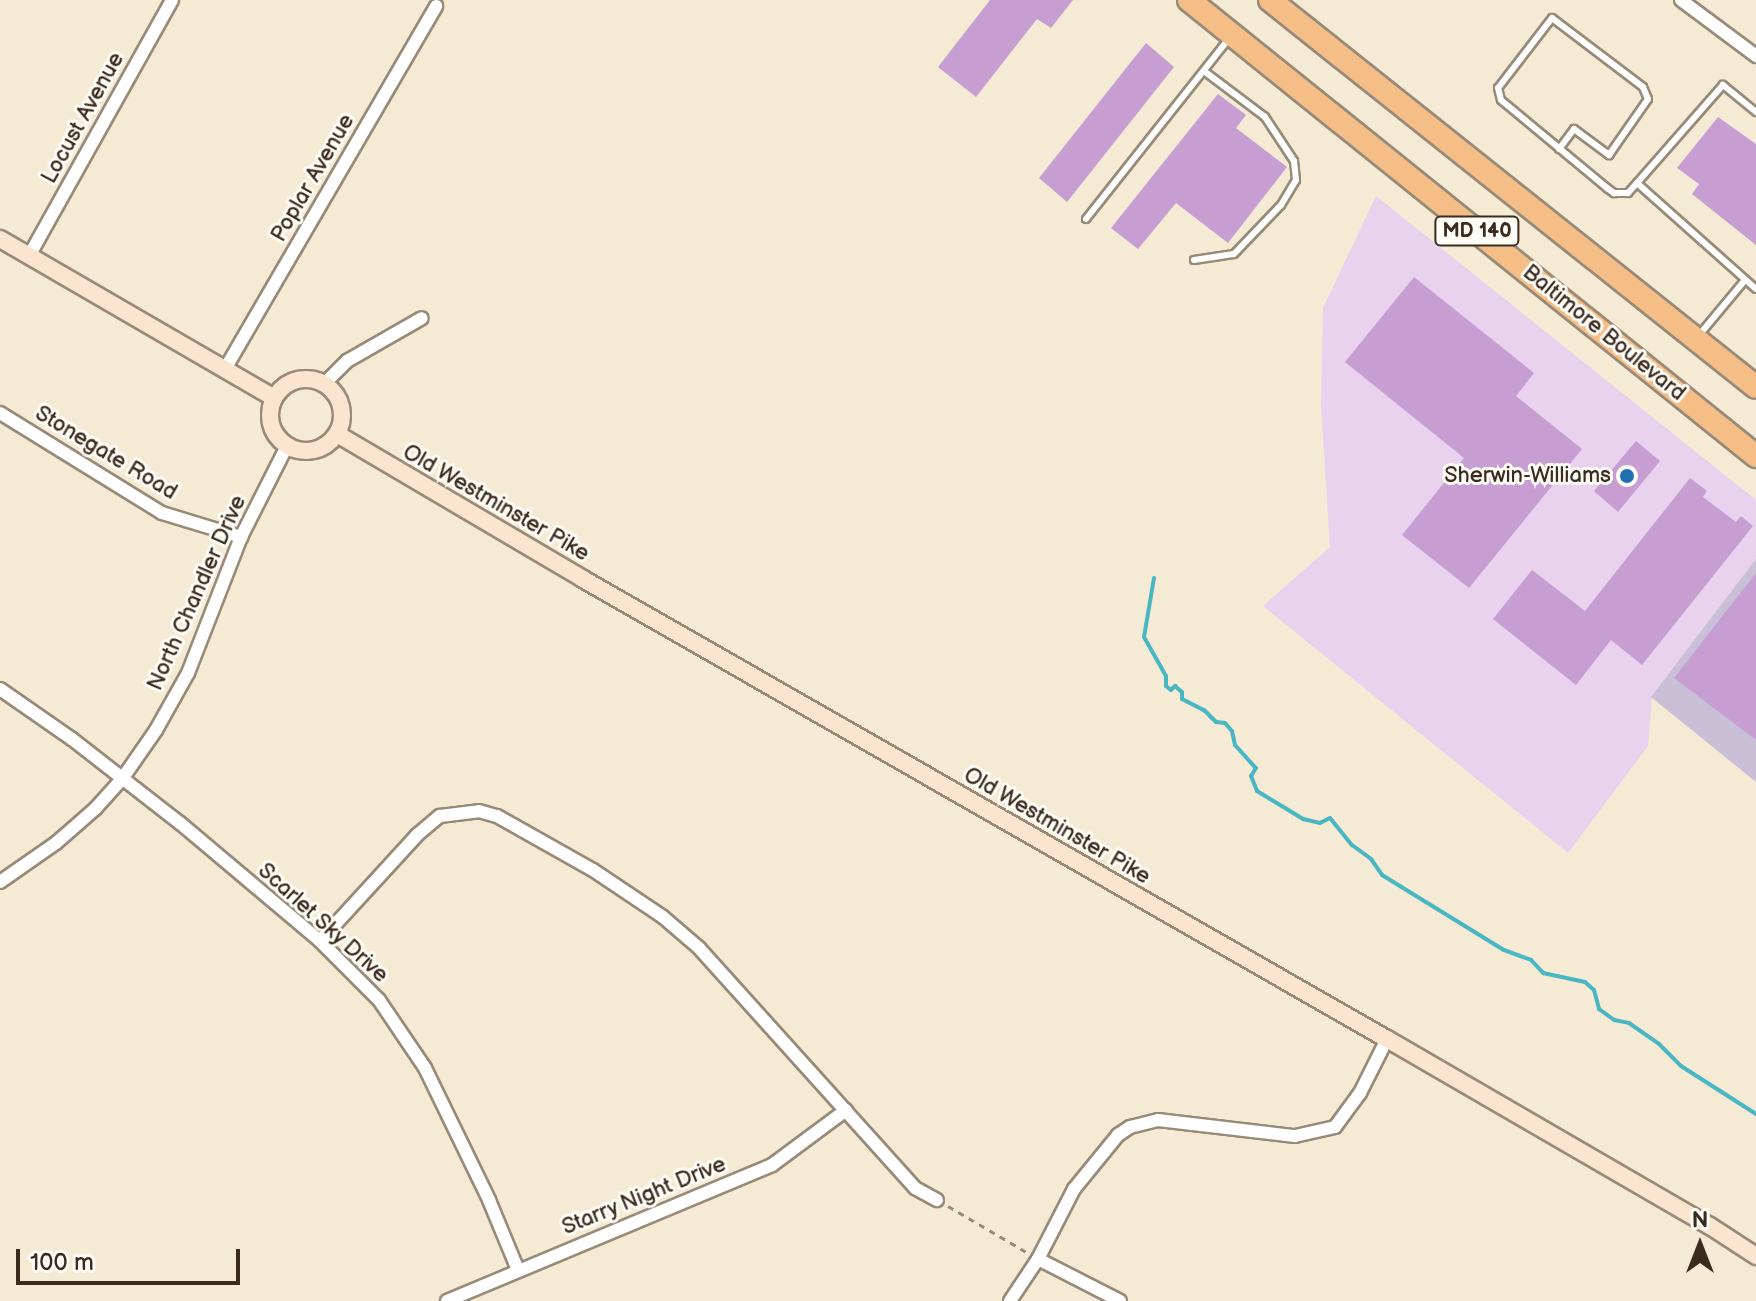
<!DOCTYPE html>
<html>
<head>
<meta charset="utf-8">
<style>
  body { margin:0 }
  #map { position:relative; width:1756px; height:1301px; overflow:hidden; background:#f5ead4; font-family:"Balsamiq Sans",sans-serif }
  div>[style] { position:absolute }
  .built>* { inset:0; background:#e9d2ed }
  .industrial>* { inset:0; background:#c9bfd7 }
  .stream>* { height:4px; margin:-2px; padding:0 2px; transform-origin:2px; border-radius:2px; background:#49b7c3 }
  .building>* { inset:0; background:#c69ed2 }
  .path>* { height:3px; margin-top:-1.5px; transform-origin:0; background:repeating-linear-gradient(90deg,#988a79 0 6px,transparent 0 12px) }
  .roads { filter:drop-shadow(2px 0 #988a79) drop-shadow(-2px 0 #988a79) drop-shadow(0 2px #988a79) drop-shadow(0 -2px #988a79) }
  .lane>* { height:6px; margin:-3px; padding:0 3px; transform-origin:3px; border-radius:3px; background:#fff }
  .street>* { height:12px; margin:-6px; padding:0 6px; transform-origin:6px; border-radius:6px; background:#fff }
  .secondary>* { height:16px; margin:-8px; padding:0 8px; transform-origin:8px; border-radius:8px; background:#fbe5cf }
  .secondary>.ring { margin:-8px; padding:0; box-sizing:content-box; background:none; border:16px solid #fbe5cf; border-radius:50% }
  .highway>* { height:22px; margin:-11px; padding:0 11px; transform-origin:11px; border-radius:11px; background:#f6be87 }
  .dots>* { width:22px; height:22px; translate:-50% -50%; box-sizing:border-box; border:4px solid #fdfcf7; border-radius:50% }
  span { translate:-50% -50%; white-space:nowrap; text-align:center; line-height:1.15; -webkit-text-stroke:6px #fdfcf7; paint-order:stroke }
  .shield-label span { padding:2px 6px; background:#fdfcf7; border:2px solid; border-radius:6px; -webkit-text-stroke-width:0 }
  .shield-label { font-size:20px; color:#3b2a1e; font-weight:700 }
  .street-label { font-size:22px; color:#3b2a1e }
  .poi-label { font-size:22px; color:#3b2a1e }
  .right { translate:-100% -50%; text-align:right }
  .north { position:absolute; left:1660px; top:1205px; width:80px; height:80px; -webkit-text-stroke:6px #fdfcf7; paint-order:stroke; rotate:0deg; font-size:22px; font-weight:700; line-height:32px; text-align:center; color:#3b2a1e }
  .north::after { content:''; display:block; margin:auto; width:28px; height:36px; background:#3b2a1e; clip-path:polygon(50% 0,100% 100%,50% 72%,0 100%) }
  .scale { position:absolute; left:16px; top:1249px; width:224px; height:36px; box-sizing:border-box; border:4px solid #3b2a1e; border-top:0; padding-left:10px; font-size:24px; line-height:28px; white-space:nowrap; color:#3b2a1e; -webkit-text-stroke:6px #fdfcf7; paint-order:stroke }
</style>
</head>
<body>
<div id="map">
  <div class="built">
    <div style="clip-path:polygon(1376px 196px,1756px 500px,1756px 782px,1652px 697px,1648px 746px,1568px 853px,1263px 606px,1330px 547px,1321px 406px,1323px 308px)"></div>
  </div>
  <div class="industrial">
    <div style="clip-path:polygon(1756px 559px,1756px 782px,1651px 697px)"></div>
  </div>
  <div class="stream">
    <div style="left:1154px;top:578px;width:60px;rotate:99.6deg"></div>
    <div style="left:1144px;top:637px;width:45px;rotate:60.6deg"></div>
    <div style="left:1166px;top:676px;width:10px;rotate:90deg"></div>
    <div style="left:1166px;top:686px;width:6px;rotate:39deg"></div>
    <div style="left:1171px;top:690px;width:6px;rotate:-45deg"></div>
    <div style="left:1175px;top:686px;width:9px;rotate:41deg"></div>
    <div style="left:1182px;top:692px;width:7px;rotate:90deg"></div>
    <div style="left:1182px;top:699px;width:25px;rotate:27deg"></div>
    <div style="left:1204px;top:710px;width:17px;rotate:45deg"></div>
    <div style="left:1216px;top:722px;width:9px;rotate:6deg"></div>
    <div style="left:1225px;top:723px;width:11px;rotate:49deg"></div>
    <div style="left:1232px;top:731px;width:14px;rotate:78deg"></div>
    <div style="left:1235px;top:745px;width:31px;rotate:48deg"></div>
    <div style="left:1256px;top:768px;width:9px;rotate:122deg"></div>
    <div style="left:1251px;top:776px;width:16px;rotate:68deg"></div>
    <div style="left:1257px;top:791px;width:54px;rotate:31.3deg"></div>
    <div style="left:1303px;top:819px;width:17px;rotate:13deg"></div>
    <div style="left:1320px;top:823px;width:11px;rotate:-27deg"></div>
    <div style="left:1330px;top:818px;width:35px;rotate:51deg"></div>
    <div style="left:1352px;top:845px;width:24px;rotate:36deg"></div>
    <div style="left:1371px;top:859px;width:19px;rotate:55deg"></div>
    <div style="left:1382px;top:875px;width:143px;rotate:31.6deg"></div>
    <div style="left:1504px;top:950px;width:29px;rotate:20deg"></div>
    <div style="left:1531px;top:960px;width:18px;rotate:47deg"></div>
    <div style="left:1543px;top:973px;width:43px;rotate:12.1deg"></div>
    <div style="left:1585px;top:982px;width:12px;rotate:42deg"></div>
    <div style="left:1594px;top:990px;width:20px;rotate:75deg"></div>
    <div style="left:1599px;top:1009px;width:19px;rotate:36deg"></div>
    <div style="left:1614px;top:1020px;width:15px;rotate:11deg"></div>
    <div style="left:1629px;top:1023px;width:37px;rotate:35deg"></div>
    <div style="left:1659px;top:1044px;width:31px;rotate:45deg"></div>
    <div style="left:1681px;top:1066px;width:89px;rotate:32.6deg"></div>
  </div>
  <div class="building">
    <div style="clip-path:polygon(990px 0,1073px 0,1051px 28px,1037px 19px,976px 97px,938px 67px)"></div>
    <div style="clip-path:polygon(1146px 43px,1174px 67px,1067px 202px,1039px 178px)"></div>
    <div style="clip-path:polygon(1218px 94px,1246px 115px,1236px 128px,1287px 167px,1228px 243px,1176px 203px,1138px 249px,1111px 228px)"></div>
    <div style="clip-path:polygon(1718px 117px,1756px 144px,1756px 245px,1692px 194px,1699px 184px,1677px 168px)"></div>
    <div style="clip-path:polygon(1414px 277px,1534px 373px,1516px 396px,1582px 449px,1469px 588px,1402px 535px,1464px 458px,1345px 362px)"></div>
    <div style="clip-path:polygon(1636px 441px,1660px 461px,1618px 512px,1594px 491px)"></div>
    <div style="clip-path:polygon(1690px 478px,1707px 491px,1703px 497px,1736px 522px,1741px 516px,1753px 526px,1642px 665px,1611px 640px,1576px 685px,1493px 619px,1532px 570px,1585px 611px)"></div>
    <div style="clip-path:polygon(1756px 573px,1756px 740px,1674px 678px)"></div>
  </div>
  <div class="path">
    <div style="left:948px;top:1206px;width:93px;rotate:30.4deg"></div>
  </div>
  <div class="roads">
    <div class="lane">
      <div style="left:1756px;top:112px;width:43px;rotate:-140.7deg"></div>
      <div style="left:1723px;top:85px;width:130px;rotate:131.3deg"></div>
      <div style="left:1637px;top:183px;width:159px;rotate:41.7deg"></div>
      <div style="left:1559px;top:149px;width:25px;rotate:-53deg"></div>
      <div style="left:1574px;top:129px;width:44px;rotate:36.6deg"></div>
      <div style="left:1609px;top:155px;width:68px;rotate:-55.1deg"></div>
      <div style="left:1648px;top:99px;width:13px;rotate:-113deg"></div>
      <div style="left:1643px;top:87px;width:114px;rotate:-142.8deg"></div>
      <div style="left:1552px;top:18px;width:88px;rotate:127.6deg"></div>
      <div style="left:1498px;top:88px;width:12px;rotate:76deg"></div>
      <div style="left:1501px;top:100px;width:138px;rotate:39.7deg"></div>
      <div style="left:1607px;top:188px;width:9px;rotate:36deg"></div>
      <div style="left:1614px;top:193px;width:14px"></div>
      <div style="left:1628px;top:193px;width:13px;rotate:-48deg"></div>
      <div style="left:1086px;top:219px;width:232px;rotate:-51.6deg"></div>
      <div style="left:1194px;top:260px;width:40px;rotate:-8.5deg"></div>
      <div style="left:1234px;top:254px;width:68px;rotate:-46.2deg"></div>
      <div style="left:1281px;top:205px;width:29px;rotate:-59deg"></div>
      <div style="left:1296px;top:180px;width:19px;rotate:-96deg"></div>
      <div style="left:1294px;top:161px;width:53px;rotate:-123.4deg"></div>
      <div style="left:1265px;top:117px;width:76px;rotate:-143deg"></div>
      <div style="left:1700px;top:334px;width:70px;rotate:-50.2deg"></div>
    </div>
    <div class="street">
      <div style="left:1681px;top:0;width:94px;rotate:36.7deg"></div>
      <div style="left:29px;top:256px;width:293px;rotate:-60.8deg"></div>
      <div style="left:225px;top:369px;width:420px;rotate:-59.8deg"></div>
      <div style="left:324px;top:384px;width:33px;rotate:-45deg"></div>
      <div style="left:347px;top:361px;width:86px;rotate:-29.8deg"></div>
      <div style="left:0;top:413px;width:190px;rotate:31.7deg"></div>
      <div style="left:162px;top:513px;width:83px;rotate:16.9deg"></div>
      <div style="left:0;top:689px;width:88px;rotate:34.8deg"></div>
      <div style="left:72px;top:739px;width:137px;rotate:37.9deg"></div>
      <div style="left:180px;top:823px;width:183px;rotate:40.1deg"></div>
      <div style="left:320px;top:941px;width:83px;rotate:45deg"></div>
      <div style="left:379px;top:1000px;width:82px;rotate:55.9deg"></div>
      <div style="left:425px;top:1068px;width:147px;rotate:64.1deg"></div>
      <div style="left:489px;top:1200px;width:76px;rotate:67.5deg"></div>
      <div style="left:0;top:882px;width:68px;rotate:-34.9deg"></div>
      <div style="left:56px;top:843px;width:52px;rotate:-41.1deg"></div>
      <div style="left:95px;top:809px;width:40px;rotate:-48deg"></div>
      <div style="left:122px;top:779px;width:60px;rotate:-55.2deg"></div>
      <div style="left:156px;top:730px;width:65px;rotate:-60.7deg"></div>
      <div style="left:188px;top:673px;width:146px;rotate:-68.7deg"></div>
      <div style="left:241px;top:537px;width:102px;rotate:-63.2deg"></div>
      <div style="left:320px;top:941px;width:144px;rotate:-47.5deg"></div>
      <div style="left:417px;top:835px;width:30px;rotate:-40deg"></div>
      <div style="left:440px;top:816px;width:39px;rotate:-7deg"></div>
      <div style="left:479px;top:811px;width:19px;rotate:16deg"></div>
      <div style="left:497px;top:816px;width:110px;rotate:29.4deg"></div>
      <div style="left:593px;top:870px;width:84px;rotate:33.9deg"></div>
      <div style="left:663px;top:917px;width:48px;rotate:40.7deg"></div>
      <div style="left:699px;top:948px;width:323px;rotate:48deg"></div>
      <div style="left:915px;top:1188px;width:25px;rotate:29deg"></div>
      <div style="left:1038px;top:1259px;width:92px;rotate:27.1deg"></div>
      <div style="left:447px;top:1301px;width:352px;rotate:-22.7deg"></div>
      <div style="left:772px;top:1165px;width:92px;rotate:-36.6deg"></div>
      <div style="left:1010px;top:1301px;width:50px;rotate:-56.3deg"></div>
      <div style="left:1038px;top:1259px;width:79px;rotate:-62.8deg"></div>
      <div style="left:1074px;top:1189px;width:70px;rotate:-50.8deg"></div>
      <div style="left:1118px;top:1135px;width:14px;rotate:-34deg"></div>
      <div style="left:1130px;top:1127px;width:29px;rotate:-14deg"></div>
      <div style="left:1158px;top:1120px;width:138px;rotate:6.7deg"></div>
      <div style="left:1295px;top:1136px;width:41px;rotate:-12.7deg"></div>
      <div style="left:1335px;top:1127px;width:42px;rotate:-53.7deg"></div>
      <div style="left:1360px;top:1093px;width:60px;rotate:-63.4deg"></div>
    </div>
    <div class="secondary">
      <div style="left:0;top:239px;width:315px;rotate:30.1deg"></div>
      <div class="ring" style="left:270px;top:379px;width:56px;height:56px"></div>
      <div style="left:337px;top:434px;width:286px;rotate:30.5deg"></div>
      <div style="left:583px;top:579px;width:926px;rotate:29.78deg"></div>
      <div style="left:1387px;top:1039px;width:373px;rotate:30.1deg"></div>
      <div style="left:1710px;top:1226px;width:55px;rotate:33.1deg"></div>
    </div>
    <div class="highway">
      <div style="left:1189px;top:0;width:728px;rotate:38.81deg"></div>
      <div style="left:1270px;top:0;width:621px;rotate:38.53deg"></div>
    </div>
  </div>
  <div class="dots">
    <div style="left:1627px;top:476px;background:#1f6fb2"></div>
  </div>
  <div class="shield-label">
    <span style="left:1477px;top:231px">MD 140</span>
  </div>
  <div class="street-label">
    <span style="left:83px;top:118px;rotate:-61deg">Locust Avenue</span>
    <span style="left:313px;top:178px;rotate:-60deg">Poplar Avenue</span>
    <span style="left:1604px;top:333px;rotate:39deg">Baltimore Boulevard</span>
    <span style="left:106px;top:453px;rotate:31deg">Stonegate Road</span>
    <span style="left:496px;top:503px;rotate:30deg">Old Westminster Pike</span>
    <span style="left:197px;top:593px;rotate:-66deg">North Chandler Drive</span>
    <span style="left:1057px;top:826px;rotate:30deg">Old Westminster Pike</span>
    <span style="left:323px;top:923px;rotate:42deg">Scarlet Sky Drive</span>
    <span style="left:644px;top:1196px;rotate:-22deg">Starry Night Drive</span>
  </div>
  <div class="poi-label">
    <span class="right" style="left:1611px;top:476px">Sherwin-Williams</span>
  </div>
  <div class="north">N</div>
  <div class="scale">100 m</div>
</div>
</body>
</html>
